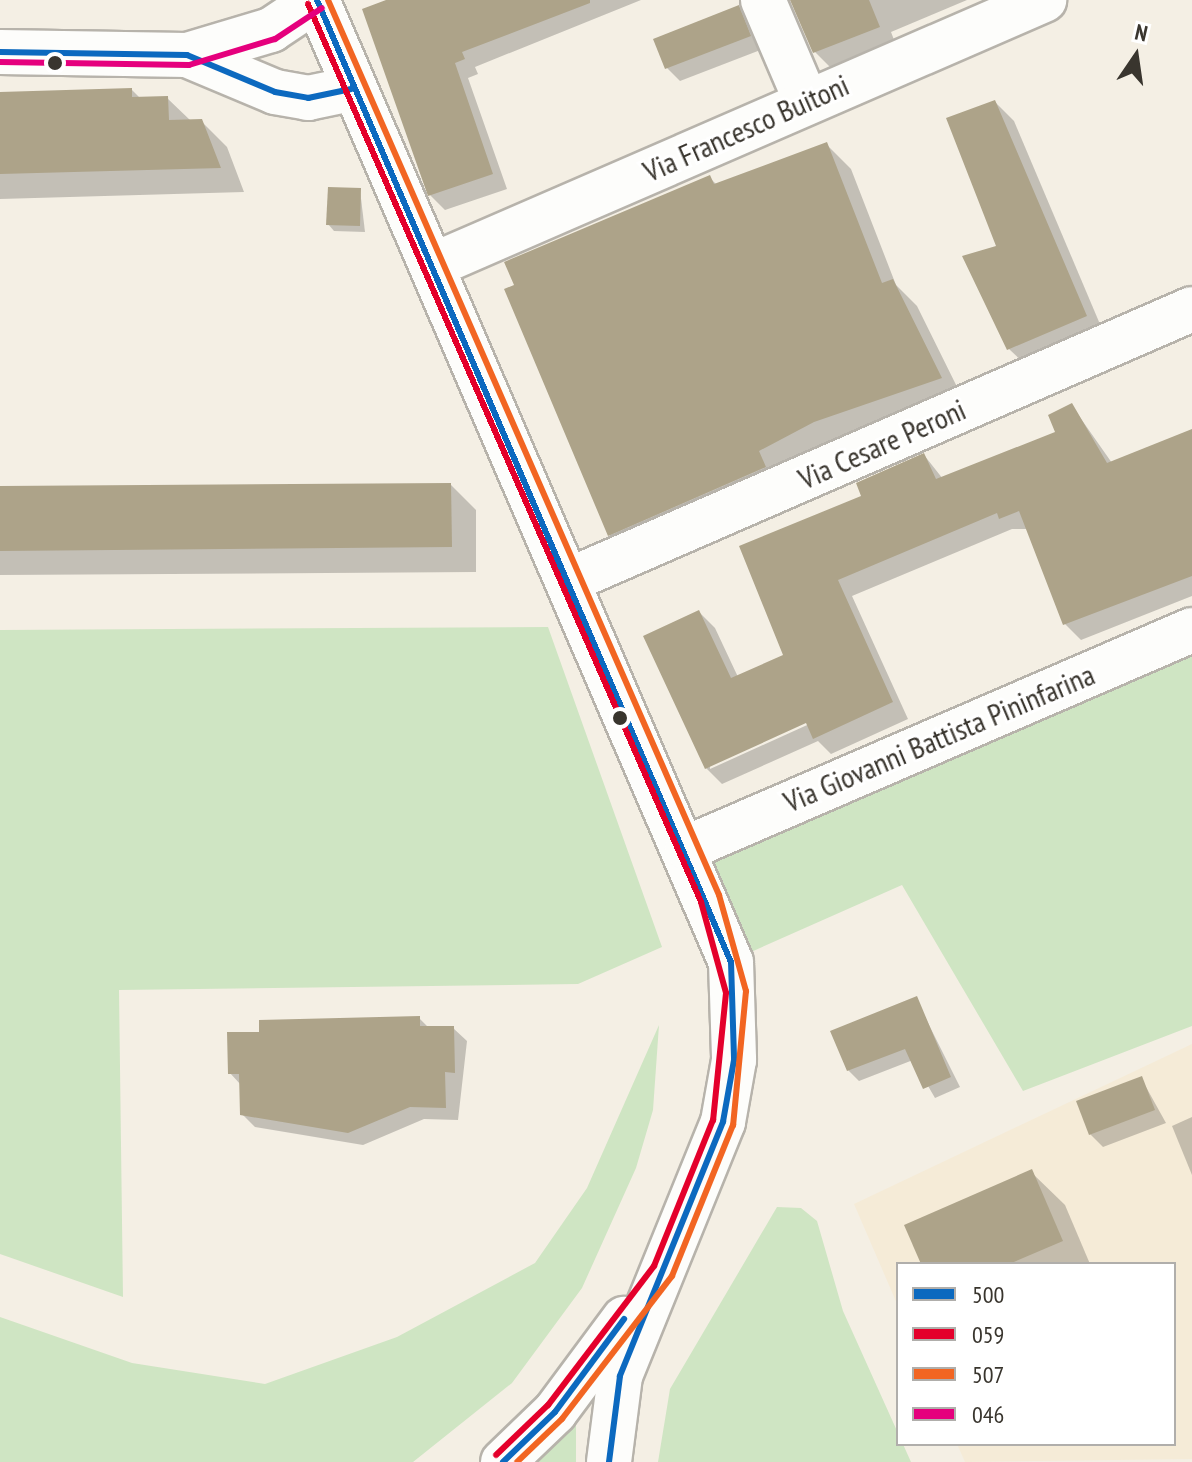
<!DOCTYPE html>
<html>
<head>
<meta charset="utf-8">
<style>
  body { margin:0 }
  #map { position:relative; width:1192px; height:1462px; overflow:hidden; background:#f4efe4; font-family:"PT Sans Narrow",sans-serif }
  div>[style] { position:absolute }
  .built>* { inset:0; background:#f5ebd7 }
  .green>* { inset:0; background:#cfe5c3 }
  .shadow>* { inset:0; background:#0003 }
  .building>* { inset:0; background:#ada389 }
  .roads { filter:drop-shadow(2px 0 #b7b3ab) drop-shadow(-2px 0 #b7b3ab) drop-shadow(0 2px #b7b3ab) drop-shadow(0 -2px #b7b3ab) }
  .minor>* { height:44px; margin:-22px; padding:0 22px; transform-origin:22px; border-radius:22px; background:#fdfdfb }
  .bus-1>* { height:6px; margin:-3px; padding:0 3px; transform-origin:3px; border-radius:3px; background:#0c69bf }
  .bus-2>* { height:6px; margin:-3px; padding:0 3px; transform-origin:3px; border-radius:3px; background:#e4002b }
  .bus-3>* { height:6px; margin:-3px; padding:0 3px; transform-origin:3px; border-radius:3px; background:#f26522 }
  .bus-4>* { height:6px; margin:-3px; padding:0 3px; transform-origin:3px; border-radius:3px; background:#e5007d }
  .dots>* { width:22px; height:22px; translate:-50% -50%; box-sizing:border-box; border:4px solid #fff; border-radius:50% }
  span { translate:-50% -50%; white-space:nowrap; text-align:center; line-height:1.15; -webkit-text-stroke:6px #fff; paint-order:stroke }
  .street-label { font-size:30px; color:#39352e }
  .legend { position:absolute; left:896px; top:1262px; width:280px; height:184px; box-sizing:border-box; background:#fff; border:2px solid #b0aeab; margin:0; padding:10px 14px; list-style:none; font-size:24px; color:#39352e }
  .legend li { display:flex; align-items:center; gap:16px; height:40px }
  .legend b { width:40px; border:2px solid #b0aeab }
  .north { position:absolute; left:1096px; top:16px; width:80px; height:80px; -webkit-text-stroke:6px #fff; paint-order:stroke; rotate:13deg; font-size:22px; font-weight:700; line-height:32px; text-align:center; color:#39352e }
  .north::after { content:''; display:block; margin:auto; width:28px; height:36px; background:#39352e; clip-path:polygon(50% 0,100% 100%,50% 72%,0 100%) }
</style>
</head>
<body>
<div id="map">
  <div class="built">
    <div style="clip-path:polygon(1192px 1044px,1192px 1459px,965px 1462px,957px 1444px,1174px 1444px,1174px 1264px,898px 1264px,898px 1306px,854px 1204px)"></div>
  </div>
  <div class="green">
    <div style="clip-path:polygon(548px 627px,662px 947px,578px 984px,119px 990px,123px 1297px,0 1254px,0 630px)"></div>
    <div style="clip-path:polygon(1192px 646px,1192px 1026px,1023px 1091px,902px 885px,751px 952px,711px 854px)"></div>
    <div style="clip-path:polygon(659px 1025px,653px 1110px,636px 1168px,582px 1288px,512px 1383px,413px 1462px,0 1462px,0 1317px,132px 1363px,265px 1384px,397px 1337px,535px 1263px,587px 1188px)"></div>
    <div style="clip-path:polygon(777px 1207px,801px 1208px,817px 1221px,843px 1311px,911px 1462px,658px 1462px,670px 1389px)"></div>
    <div style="clip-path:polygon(576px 1418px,576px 1462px,530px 1462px)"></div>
  </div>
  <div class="shadow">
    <div style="clip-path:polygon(392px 0,641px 0,475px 67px,478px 74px,468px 78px,507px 189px,445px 210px,430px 195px)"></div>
    <div style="clip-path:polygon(792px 0,967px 0,891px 32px,896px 45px,832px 69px,815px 52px)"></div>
    <div style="clip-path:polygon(739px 7px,763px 49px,680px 81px,667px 68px)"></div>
    <div style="clip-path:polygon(132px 90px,140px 98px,167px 98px,191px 121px,201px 121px,227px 147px,244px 192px,0 199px,0 94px)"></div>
    <div style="clip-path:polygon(995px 102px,1014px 121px,1105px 336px,1029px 368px,1009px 349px)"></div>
    <div style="clip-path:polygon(826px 144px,851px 169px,896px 285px,917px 306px,965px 403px,634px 560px,609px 535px,710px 178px,717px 185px)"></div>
    <div style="clip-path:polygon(360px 190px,365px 232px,334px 231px,328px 224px)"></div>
    <div style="clip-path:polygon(evenodd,1072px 406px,1112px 463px,1192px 432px,1192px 596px,1081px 640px,1065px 624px,1028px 529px,1012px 529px,852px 596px,908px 719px,831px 754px,818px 741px,722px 784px,706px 768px,699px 612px,715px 628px,738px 677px,786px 656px,864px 497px,924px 455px,943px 479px,1058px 434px,1072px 406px,814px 717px,816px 721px,710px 769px,710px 765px,814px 717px)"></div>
    <div style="clip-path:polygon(451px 485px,476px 510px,476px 572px,0 575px,0 488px)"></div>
    <div style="clip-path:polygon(916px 999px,960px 1087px,935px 1098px,913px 1060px,859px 1081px,848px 1070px)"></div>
    <div style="clip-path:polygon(419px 1018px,429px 1028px,453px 1028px,467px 1041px,458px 1120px,424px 1119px,363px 1145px,255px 1127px,242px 1114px,241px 1085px,230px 1073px,261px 1034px)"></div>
    <div style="clip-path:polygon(1141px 1078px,1166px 1123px,1103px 1147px,1090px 1134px)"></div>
    <div style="clip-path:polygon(1192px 1117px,1192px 1175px,1172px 1126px)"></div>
    <div style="clip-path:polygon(1031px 1172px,1065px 1205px,1090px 1264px,923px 1264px)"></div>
  </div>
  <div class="building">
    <div style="clip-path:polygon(386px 0,590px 0,590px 3px,462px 52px,465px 59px,455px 63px,493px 174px,428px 196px,362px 9px)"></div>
    <div style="clip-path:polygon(790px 0,869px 0,880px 27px,813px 53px)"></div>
    <div style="clip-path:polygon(739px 5px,751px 36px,665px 69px,653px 39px)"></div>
    <div style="clip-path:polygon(132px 88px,132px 97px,168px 96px,169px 120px,202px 119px,221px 168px,0 174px,0 92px)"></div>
    <div style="clip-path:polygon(995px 100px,1087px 316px,1007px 350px,962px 256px,996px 246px,946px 118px)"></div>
    <div style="clip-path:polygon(827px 142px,882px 283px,893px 279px,942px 378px,814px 422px,759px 451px,766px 467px,608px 536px,504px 289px,514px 285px,504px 262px,710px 175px,714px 184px)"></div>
    <div style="clip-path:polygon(328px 187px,361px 188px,360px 226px,326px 225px)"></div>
    <div style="clip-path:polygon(1072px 403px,1107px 463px,1192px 429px,1192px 576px,1063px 625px,1019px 511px,999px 519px,997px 513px,838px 580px,893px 702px,813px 739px,806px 723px,705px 769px,643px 636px,699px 610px,731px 678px,783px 655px,739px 546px,861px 496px,856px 483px,924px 453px,936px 479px,1055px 432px,1048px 415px)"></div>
    <div style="clip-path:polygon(451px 483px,452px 547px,0 551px,0 486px)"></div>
    <div style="clip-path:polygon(917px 996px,951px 1077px,923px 1089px,905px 1049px,847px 1071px,830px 1031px)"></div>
    <div style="clip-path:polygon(420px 1016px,420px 1026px,454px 1026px,455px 1073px,445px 1072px,446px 1108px,410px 1107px,348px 1133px,240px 1115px,239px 1074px,228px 1074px,227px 1032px,259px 1032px,259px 1020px)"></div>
    <div style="clip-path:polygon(1142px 1076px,1155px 1110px,1089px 1135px,1076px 1101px)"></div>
    <div style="clip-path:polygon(1032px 1169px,1063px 1241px,1009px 1264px,921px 1264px,904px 1225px)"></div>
  </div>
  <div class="roads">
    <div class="minor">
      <div style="left:317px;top:0;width:1047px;rotate:66.72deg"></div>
      <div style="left:731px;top:962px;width:98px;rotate:88.2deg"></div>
      <div style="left:734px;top:1060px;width:63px;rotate:100.1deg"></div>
      <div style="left:723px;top:1122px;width:274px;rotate:112.1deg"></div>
      <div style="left:620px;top:1376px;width:87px;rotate:97.3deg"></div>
      <div style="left:763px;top:0;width:110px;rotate:66.9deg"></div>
      <div style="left:0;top:52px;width:187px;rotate:0.9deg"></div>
      <div style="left:187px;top:55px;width:95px;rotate:22.8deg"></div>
      <div style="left:275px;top:92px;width:34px;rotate:10deg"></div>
      <div style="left:308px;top:98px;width:44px;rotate:-11.8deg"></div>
      <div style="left:187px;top:55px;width:88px;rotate:-16.6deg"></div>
      <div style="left:271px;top:30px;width:54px;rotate:-33.7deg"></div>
      <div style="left:450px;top:258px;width:648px;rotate:-23.48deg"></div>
      <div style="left:572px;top:579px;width:676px;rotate:-23.53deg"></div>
      <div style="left:687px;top:848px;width:550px;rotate:-23.35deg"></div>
      <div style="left:503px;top:1462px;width:72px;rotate:-43.9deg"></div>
      <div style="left:555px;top:1412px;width:116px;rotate:-53.4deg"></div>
    </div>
  </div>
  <div class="bus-1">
    <div style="left:317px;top:0;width:1047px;rotate:66.72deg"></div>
    <div style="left:731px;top:962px;width:98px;rotate:88.2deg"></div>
    <div style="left:734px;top:1060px;width:63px;rotate:100.1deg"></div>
    <div style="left:723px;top:1122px;width:274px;rotate:112.1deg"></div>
    <div style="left:620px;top:1376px;width:87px;rotate:97.3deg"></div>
    <div style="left:0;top:52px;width:187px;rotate:0.9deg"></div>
    <div style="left:187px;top:55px;width:95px;rotate:22.8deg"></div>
    <div style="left:275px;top:92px;width:34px;rotate:10deg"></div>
    <div style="left:308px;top:98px;width:44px;rotate:-11.8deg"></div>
    <div style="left:503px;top:1462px;width:72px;rotate:-43.9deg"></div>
    <div style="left:555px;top:1412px;width:116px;rotate:-53.4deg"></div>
  </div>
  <div class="bus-2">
    <div style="left:308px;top:4px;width:980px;rotate:66.36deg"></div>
    <div style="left:701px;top:902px;width:94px;rotate:74.6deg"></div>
    <div style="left:726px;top:993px;width:128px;rotate:95.8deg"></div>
    <div style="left:713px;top:1120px;width:157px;rotate:112deg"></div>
    <div style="left:654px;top:1266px;width:175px;rotate:127.3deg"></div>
    <div style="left:548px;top:1405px;width:72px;rotate:136.1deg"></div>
  </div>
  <div class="bus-3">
    <div style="left:328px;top:0;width:977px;rotate:66.4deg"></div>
    <div style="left:719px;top:895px;width:100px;rotate:74.3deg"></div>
    <div style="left:746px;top:991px;width:135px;rotate:95.5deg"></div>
    <div style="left:733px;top:1125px;width:163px;rotate:112deg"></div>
    <div style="left:672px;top:1276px;width:180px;rotate:127.6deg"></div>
    <div style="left:562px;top:1419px;width:62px;rotate:136.3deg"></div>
  </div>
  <div class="bus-4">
    <div style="left:0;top:62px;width:189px;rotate:0.9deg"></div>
    <div style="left:189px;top:65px;width:90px;rotate:-16.8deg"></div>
    <div style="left:275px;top:39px;width:56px;rotate:-33.4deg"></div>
  </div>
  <div class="dots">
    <div style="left:55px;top:63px;background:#39352e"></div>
    <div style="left:620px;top:718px;background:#39352e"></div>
  </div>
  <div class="street-label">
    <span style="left:746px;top:128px;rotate:-24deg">Via Francesco Buitoni</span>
    <span style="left:882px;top:444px;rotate:-24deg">Via Cesare Peroni</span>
    <span style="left:939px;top:738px;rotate:-23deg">Via Giovanni Battista Pininfarina</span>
  </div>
  <ul class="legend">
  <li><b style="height:10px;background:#0c69bf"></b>500</li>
  <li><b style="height:10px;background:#e4002b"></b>059</li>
  <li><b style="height:10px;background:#f26522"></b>507</li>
  <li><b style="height:10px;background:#e5007d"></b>046</li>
  </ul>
  <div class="north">N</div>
</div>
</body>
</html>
